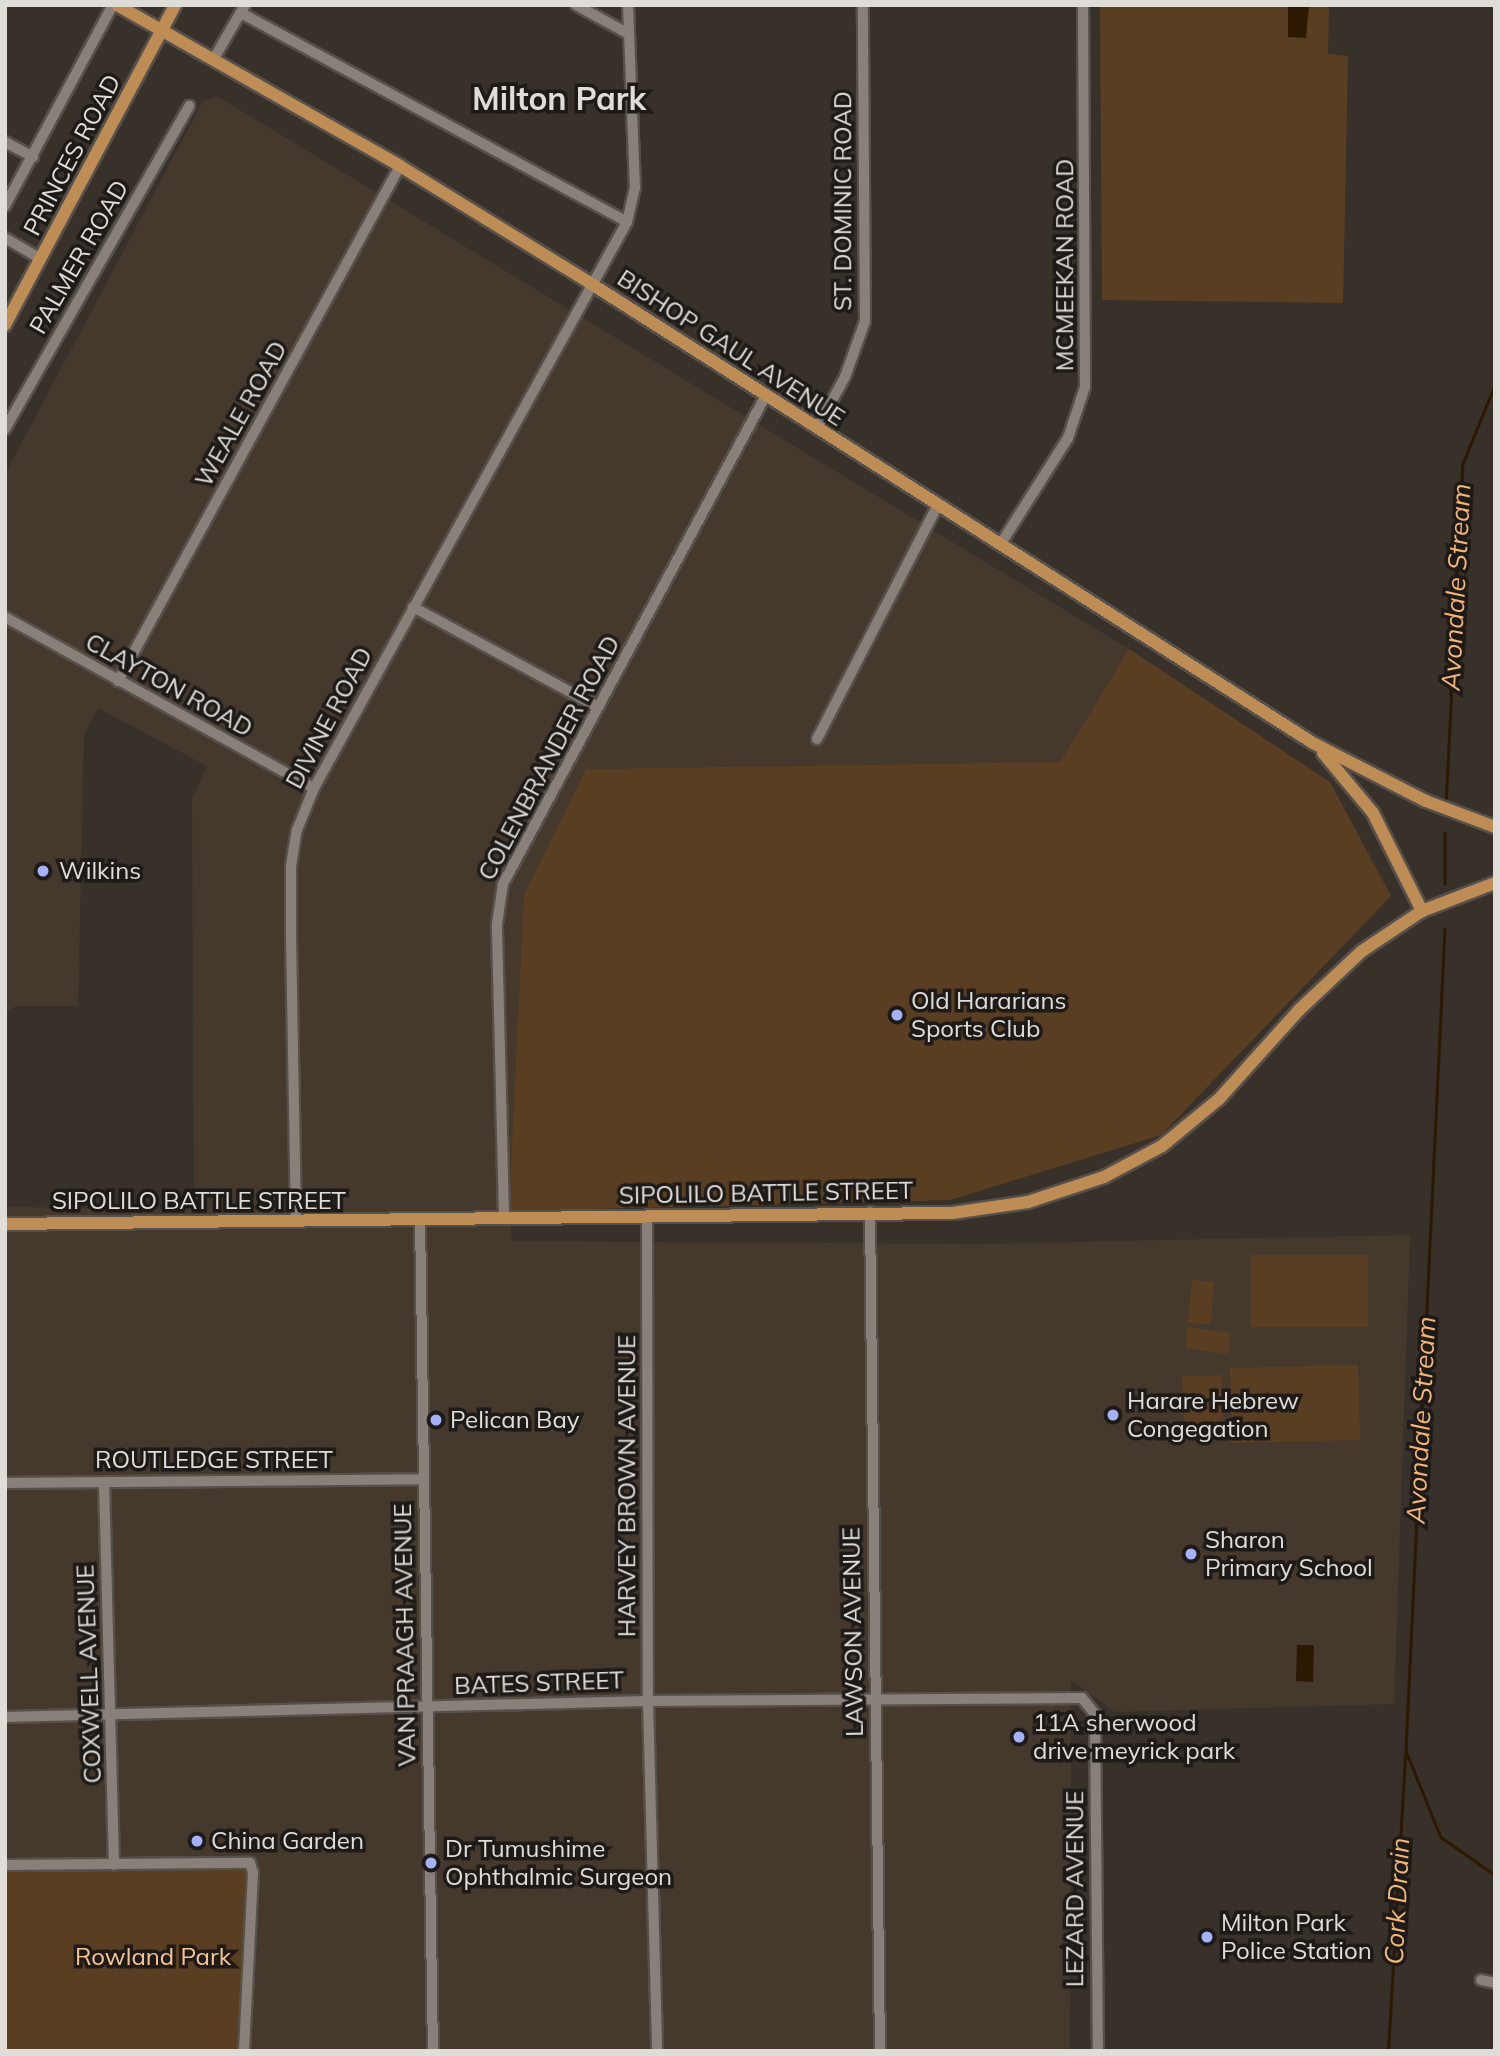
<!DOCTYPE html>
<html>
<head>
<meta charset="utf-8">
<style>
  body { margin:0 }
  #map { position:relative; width:1500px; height:2056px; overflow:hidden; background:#38312a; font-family:Mulish,sans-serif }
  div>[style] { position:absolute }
  .built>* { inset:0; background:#45392e }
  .green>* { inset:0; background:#5a3e22 }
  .water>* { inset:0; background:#2d1802 }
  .stream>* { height:2.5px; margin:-1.25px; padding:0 1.25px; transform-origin:1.25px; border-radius:1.25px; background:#2d1802 }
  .roads { filter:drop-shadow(2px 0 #56504a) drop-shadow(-2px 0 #56504a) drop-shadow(0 2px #56504a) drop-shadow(0 -2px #56504a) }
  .minor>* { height:10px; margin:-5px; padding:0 5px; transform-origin:5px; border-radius:5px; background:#898179 }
  .major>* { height:12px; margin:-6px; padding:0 6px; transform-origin:6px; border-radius:6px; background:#be8d56 }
  .dots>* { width:19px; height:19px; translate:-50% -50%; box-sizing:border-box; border:4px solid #1d1a17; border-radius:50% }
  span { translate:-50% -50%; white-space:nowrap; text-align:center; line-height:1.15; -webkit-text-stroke:7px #1d1a17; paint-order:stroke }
  .street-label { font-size:24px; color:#e0dcd7 }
  .poi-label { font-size:24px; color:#e0dcd7 }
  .left { translate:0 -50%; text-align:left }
  .park-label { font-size:24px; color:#f8c592 }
  .water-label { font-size:26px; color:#f5b675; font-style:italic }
  .district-label { font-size:32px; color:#e0dcd7; font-weight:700 }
  .frame { position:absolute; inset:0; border:7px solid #e0dcd7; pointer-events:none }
</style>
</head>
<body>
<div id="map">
  <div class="built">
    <div style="clip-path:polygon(217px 96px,1129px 649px,1060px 762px,586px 769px,509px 1211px,512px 1241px,976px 1244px,1410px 1235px,1394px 1704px,1115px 1712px,1071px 1680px,1070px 2051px,5px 2051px,5px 1207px,194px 1209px,192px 799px,207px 766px,98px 708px,84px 735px,78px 1006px,16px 1006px,5px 1012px,5px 474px,203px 101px)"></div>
  </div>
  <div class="green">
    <div style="clip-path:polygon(1100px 5px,1329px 5px,1328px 54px,1348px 56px,1343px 303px,1102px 300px)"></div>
    <div style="clip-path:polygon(1129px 649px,1330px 782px,1391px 896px,1161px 1135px,950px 1200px,509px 1211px,524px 895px,586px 769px,1060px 762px)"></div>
    <div style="clip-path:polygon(1251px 1255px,1368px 1255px,1368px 1327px,1251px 1327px)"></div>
    <div style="clip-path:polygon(1192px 1280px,1214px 1282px,1211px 1324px,1188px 1323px)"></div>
    <div style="clip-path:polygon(1187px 1327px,1231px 1333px,1228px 1354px,1185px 1348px)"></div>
    <div style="clip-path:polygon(1358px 1365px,1360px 1440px,1232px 1443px,1230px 1368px)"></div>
    <div style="clip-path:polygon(1222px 1375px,1224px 1439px,1184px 1440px,1182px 1376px)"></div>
    <div style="clip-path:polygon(249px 1861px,245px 2051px,5px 2051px,5px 1868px)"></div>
  </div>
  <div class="water">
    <div style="clip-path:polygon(1288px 5px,1309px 5px,1306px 38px,1288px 37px)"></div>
    <div style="clip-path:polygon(1297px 1645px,1314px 1645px,1313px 1682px,1296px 1681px)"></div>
  </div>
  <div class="stream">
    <div style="left:1446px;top:798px;width:333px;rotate:-87.2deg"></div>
    <div style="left:1462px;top:465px;width:87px;rotate:-67.8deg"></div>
    <div style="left:1445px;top:833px;width:51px;rotate:90deg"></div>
    <div style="left:1445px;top:929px;width:823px;rotate:92.72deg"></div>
    <div style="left:1406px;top:1751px;width:93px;rotate:67.9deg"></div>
    <div style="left:1441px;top:1837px;width:66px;rotate:35.1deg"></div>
    <div style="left:1388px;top:2051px;width:297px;rotate:-86.7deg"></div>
  </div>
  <div class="roads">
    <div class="minor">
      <div style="left:576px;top:5px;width:60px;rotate:28.7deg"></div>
      <div style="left:241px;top:13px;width:439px;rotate:28.4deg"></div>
      <div style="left:213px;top:60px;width:64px;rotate:-59.8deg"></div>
      <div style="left:5px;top:142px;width:32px;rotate:28deg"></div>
      <div style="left:5px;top:206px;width:228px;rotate:-61.8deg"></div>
      <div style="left:5px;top:238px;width:42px;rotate:30.3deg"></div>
      <div style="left:817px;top:428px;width:58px;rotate:-61.2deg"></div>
      <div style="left:845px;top:377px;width:59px;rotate:-70.3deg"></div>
      <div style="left:865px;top:321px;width:316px;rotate:-90.4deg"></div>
      <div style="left:5px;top:429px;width:372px;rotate:-60.3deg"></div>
      <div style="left:1000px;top:545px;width:127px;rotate:-57.6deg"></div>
      <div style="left:1068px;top:438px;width:54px;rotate:-71.6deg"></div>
      <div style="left:1085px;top:387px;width:382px;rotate:-90.3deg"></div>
      <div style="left:413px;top:607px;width:210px;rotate:28.4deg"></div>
      <div style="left:5px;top:617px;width:353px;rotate:29deg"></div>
      <div style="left:118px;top:681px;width:587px;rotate:-61.3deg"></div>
      <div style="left:817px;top:739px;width:263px;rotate:-62.7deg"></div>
      <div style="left:870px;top:1212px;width:839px;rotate:89.32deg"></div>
      <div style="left:504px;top:1216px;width:292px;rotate:-91.4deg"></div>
      <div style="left:497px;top:924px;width:40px;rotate:-81.5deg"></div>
      <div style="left:503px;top:884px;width:555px;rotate:-61.73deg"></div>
      <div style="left:647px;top:1216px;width:485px;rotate:89.9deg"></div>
      <div style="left:648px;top:1701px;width:350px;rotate:88.5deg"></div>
      <div style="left:420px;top:1218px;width:833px;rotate:89.11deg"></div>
      <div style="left:296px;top:1222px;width:285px;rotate:-91deg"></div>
      <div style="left:291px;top:937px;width:71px;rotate:-90deg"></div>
      <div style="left:291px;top:866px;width:36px;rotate:-81deg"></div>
      <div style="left:297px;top:830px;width:45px;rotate:-68deg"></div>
      <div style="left:314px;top:788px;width:647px;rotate:-61.06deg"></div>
      <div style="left:627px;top:222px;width:35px;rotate:-77deg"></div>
      <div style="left:635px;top:188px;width:183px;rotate:-92.2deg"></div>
      <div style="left:104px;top:1482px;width:383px;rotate:88.5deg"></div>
      <div style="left:5px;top:1483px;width:419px;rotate:-0.5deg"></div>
      <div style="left:5px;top:1717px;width:643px;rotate:-1.43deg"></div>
      <div style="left:648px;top:1701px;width:434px;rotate:-0.4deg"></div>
      <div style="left:1082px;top:1698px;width:21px;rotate:51deg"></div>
      <div style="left:1095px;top:1714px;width:337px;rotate:89.5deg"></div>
      <div style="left:5px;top:1865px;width:245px;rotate:-0.5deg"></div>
      <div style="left:250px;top:1863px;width:10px;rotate:73deg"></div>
      <div style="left:253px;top:1873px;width:178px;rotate:92.9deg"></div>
      <div style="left:1481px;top:1980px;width:14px;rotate:12deg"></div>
    </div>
    <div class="major">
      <div style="left:117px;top:5px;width:326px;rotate:29.6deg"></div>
      <div style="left:400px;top:166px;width:223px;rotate:31.6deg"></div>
      <div style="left:590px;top:283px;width:857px;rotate:32.47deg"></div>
      <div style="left:1313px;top:743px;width:127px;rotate:27.2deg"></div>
      <div style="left:1426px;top:801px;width:74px;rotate:20.6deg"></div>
      <div style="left:5px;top:325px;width:362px;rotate:-62deg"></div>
      <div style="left:1323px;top:753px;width:78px;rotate:50.2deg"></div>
      <div style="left:1373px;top:813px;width:110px;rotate:63.4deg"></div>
      <div style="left:5px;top:1224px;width:947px;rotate:-0.67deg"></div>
      <div style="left:952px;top:1213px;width:77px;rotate:-8.2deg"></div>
      <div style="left:1028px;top:1202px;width:80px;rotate:-18.2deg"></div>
      <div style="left:1104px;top:1177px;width:66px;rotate:-28.1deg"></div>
      <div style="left:1162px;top:1146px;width:74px;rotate:-39.5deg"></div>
      <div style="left:1219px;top:1099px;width:120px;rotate:-48deg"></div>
      <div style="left:1299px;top:1010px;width:86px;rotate:-43.1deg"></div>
      <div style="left:1362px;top:951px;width:72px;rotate:-33.7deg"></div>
      <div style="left:1422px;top:911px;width:78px;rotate:-21deg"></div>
    </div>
  </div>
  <div class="dots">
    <div style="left:43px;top:871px;background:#a4b2fc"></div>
    <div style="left:897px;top:1015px;background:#a4b2fc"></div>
    <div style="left:1113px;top:1415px;background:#a4b2fc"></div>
    <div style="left:436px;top:1420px;background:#a4b2fc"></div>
    <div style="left:1191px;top:1554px;background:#a4b2fc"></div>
    <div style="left:1019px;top:1737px;background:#a4b2fc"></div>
    <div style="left:197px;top:1841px;background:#a4b2fc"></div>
    <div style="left:431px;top:1863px;background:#a4b2fc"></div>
    <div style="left:1207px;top:1937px;background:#a4b2fc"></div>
  </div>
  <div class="street-label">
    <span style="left:72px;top:155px;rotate:-62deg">PRINCES ROAD</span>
    <span style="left:843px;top:201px;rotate:-90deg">ST. DOMINIC ROAD</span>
    <span style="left:79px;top:257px;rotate:-60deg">PALMER ROAD</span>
    <span style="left:1065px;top:265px;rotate:-90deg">MCMEEKAN ROAD</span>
    <span style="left:731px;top:348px;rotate:33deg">BISHOP GAUL AVENUE</span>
    <span style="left:241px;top:414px;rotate:-61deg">WEALE ROAD</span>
    <span style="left:169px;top:685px;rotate:29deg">CLAYTON ROAD</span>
    <span style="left:329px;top:718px;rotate:-62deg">DIVINE ROAD</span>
    <span style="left:549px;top:758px;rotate:-62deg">COLENBRANDER ROAD</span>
    <span style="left:766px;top:1193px;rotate:-1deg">SIPOLILO BATTLE STREET</span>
    <span style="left:199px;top:1201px">SIPOLILO BATTLE STREET</span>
    <span style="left:214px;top:1460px">ROUTLEDGE STREET</span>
    <span style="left:627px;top:1486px;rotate:-90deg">HARVEY BROWN AVENUE</span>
    <span style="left:853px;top:1632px;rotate:-91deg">LAWSON AVENUE</span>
    <span style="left:405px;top:1635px;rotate:-91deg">VAN PRAAGH AVENUE</span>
    <span style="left:89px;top:1674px;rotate:-92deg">COXWELL AVENUE</span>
    <span style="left:539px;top:1683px;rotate:-2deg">BATES STREET</span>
    <span style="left:1075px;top:1889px;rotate:-90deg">LEZARD AVENUE</span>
  </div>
  <div class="poi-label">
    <span class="left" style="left:59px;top:871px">Wilkins</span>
    <span class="left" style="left:911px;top:1015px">Old Hararians<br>Sports Club</span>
    <span class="left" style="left:1127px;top:1415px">Harare Hebrew<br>Congegation</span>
    <span class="left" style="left:450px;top:1420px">Pelican Bay</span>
    <span class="left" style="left:1205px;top:1554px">Sharon<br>Primary School</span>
    <span class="left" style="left:1033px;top:1737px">11A sherwood<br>drive meyrick park</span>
    <span class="left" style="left:211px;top:1841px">China Garden</span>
    <span class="left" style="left:445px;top:1863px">Dr Tumushime<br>Ophthalmic Surgeon</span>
    <span class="left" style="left:1221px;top:1937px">Milton Park<br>Police Station</span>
  </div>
  <div class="park-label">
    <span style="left:153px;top:1957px">Rowland Park</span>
  </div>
  <div class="water-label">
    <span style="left:1456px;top:587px;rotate:-87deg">Avondale Stream</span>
    <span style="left:1421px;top:1420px;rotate:-87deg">Avondale Stream</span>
    <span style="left:1397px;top:1901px;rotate:-87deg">Cork Drain</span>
  </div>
  <div class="district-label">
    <span style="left:559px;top:98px">Milton Park</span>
  </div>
  <div class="frame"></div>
</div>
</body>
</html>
